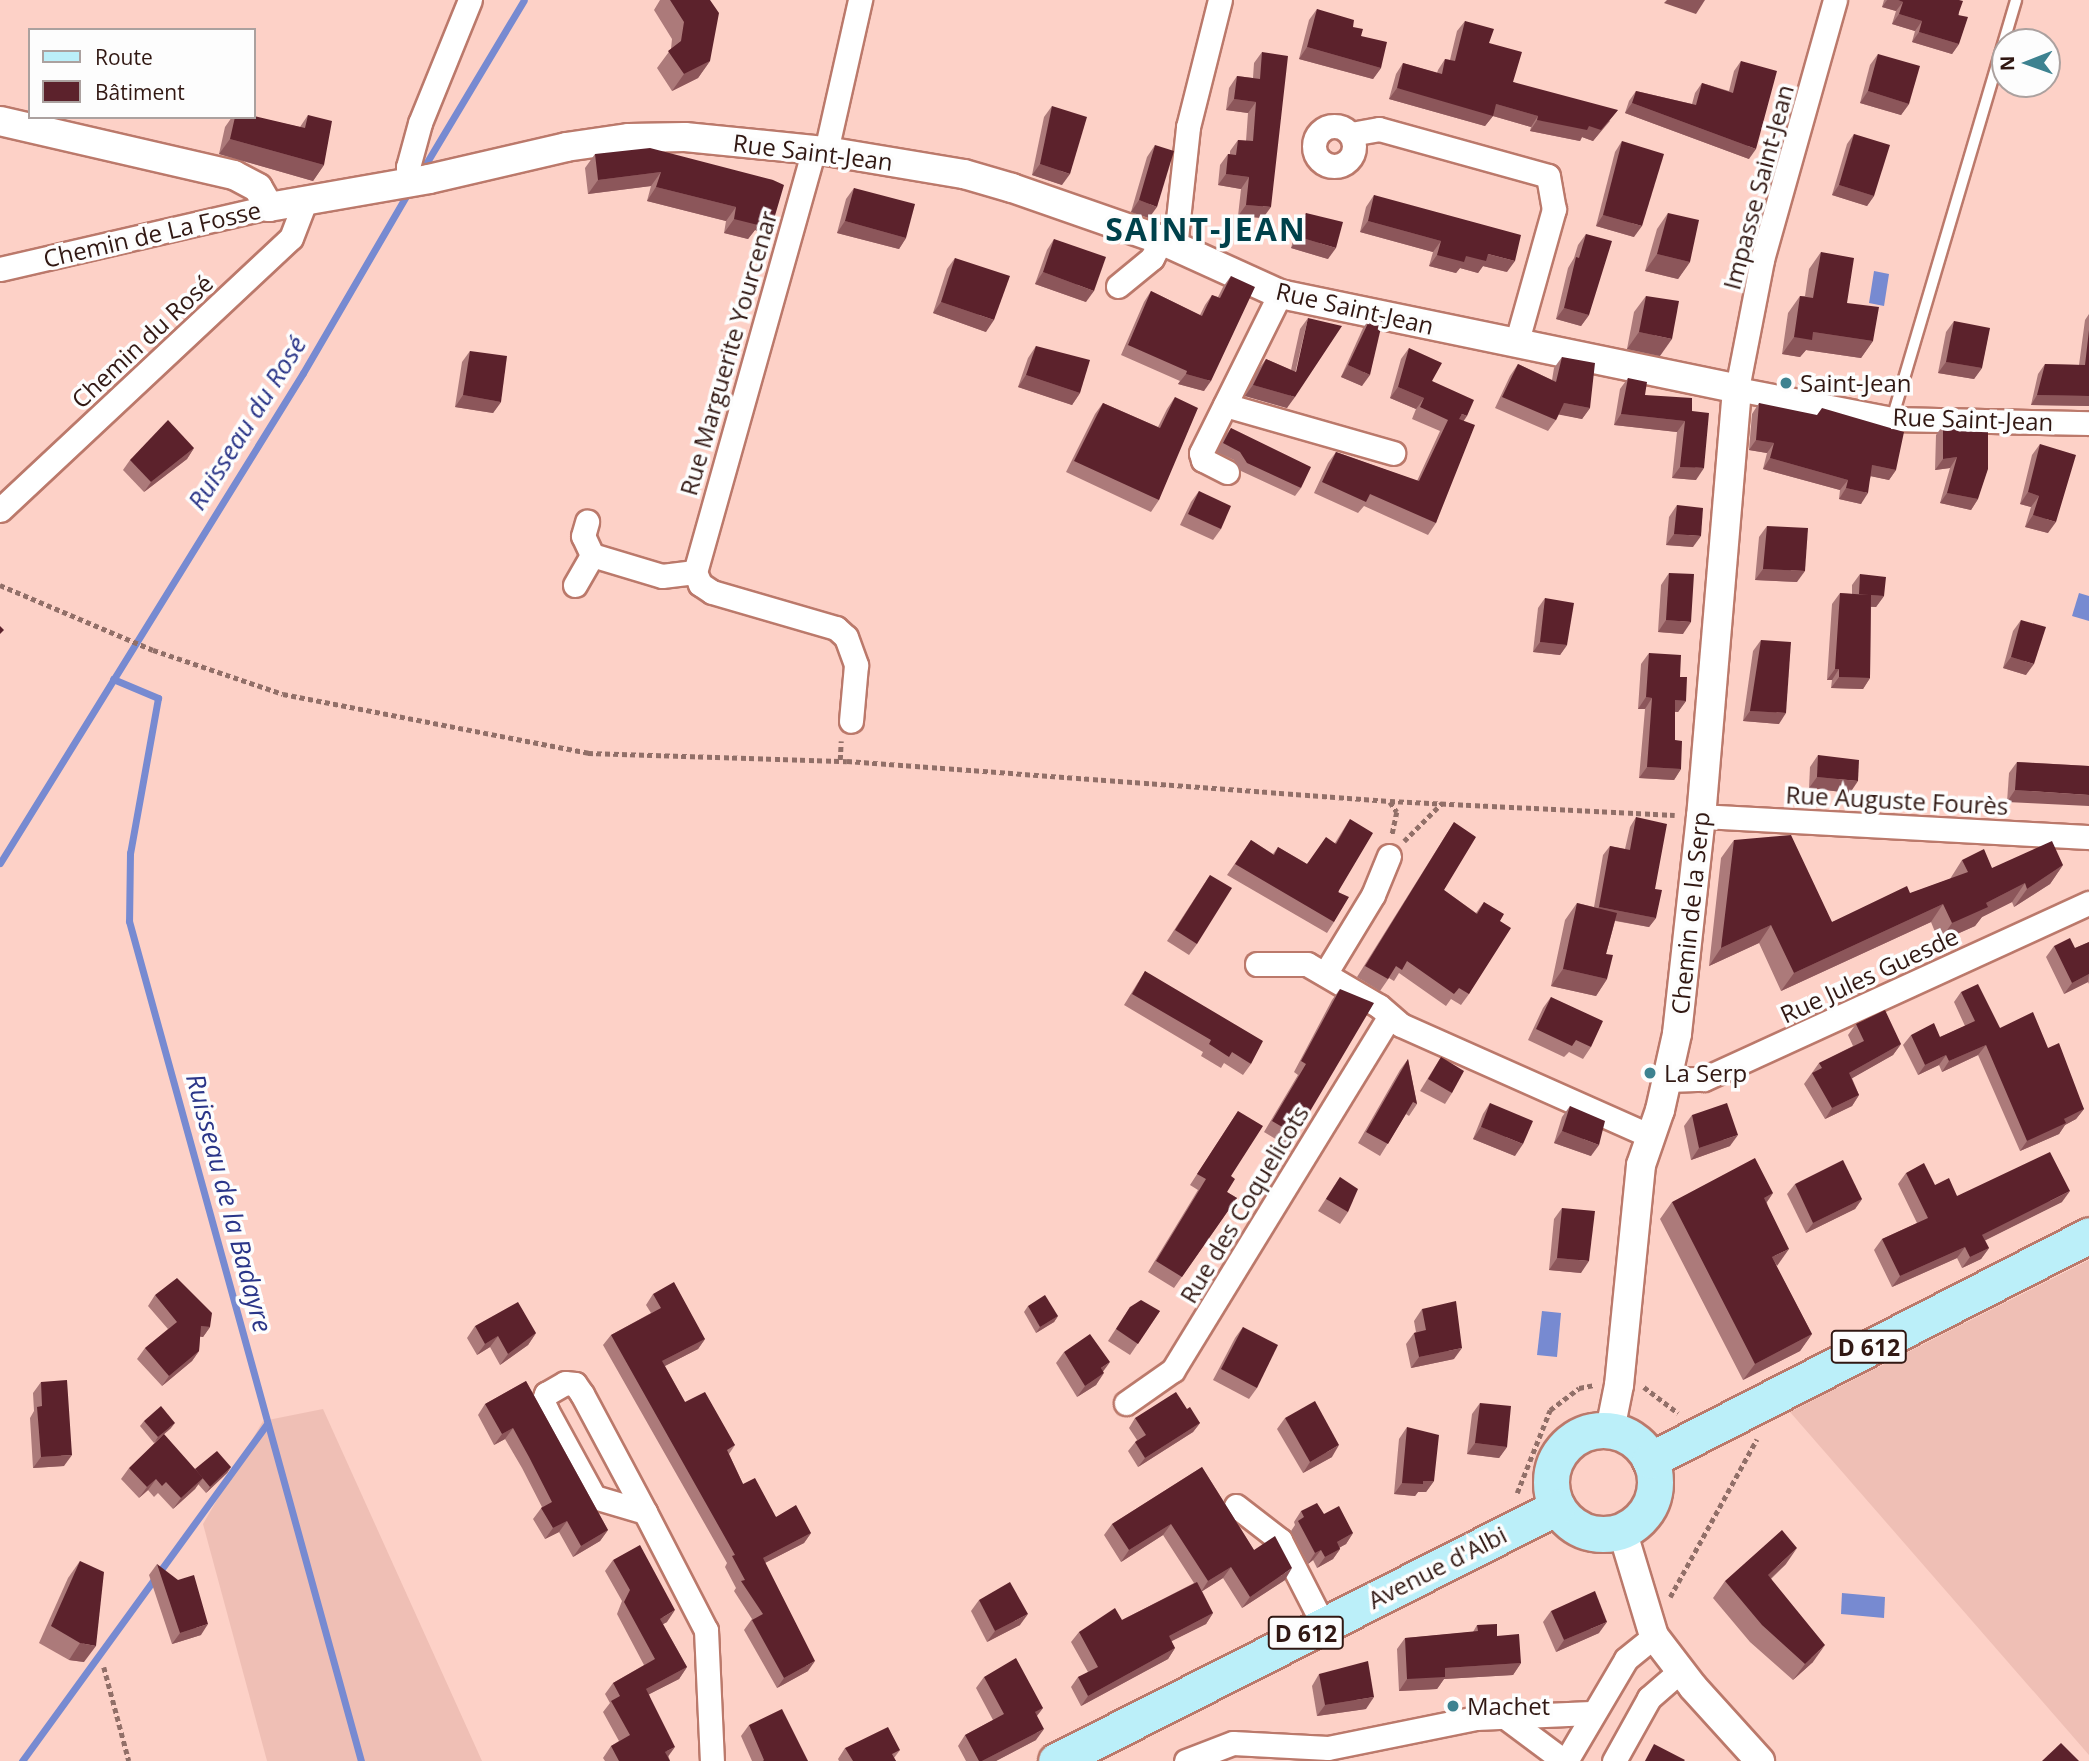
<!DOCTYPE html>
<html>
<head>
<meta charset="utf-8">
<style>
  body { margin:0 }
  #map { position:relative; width:2089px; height:1761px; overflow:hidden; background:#fdd1c7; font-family:"Open Sans",sans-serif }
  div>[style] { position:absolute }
  .built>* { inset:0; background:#efbfb5 }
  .water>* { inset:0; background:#778ad1 }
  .stream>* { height:7px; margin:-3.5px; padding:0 3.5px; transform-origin:3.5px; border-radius:3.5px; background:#778ad1 }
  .path>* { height:4.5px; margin-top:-2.25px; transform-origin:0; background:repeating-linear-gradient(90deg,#916f68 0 5px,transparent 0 8.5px) }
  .roads { filter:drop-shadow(2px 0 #bb796b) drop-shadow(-2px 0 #bb796b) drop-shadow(0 2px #bb796b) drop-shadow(0 -2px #bb796b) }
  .service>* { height:10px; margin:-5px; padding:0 5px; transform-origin:5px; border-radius:5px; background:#fff }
  .minor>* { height:23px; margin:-11.5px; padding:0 11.5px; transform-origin:11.5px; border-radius:11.5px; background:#fff }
  .minor>.ring { margin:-11.5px; padding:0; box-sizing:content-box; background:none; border:23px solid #fff; border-radius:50% }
  .tertiary>* { height:28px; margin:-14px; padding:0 14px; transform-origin:14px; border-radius:14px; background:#fff }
  .primary>* { height:35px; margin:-17.5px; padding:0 17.5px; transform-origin:17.5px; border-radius:17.5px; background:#bbeff9 }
  .primary>.ring { margin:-17.5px; padding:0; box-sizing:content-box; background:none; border:35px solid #bbeff9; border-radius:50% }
  .wall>* { inset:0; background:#ac7a7a }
  .shaded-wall>* { inset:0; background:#8c565a }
  .building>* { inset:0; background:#5c222c }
  .dots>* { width:19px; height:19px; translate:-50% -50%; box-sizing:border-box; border:4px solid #fdfdfd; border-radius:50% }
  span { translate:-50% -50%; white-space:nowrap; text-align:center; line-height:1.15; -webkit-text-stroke:7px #fdfdfd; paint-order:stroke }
  .shield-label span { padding:2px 5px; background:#fdfdfd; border:2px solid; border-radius:5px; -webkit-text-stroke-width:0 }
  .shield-label { font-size:23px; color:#311813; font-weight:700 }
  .street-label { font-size:24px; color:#311813 }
  .poi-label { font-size:24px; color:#311813 }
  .left { translate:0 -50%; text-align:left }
  .water-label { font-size:26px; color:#2a3588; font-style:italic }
  .district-label { font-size:32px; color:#00414b; font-weight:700; letter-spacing:2px }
  .legend { position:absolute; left:28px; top:28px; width:228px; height:91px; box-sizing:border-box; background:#fdfdfd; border:2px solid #aba19f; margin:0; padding:9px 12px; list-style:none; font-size:21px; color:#311813 }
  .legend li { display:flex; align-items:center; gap:14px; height:35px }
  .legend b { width:35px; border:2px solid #aba19f }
  .north { position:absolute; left:1991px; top:28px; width:70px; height:70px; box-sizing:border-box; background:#fdfdfd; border:2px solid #aba19f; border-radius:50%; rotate:269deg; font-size:19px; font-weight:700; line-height:28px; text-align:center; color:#311813 }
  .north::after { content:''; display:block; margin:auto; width:24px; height:32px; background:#3d8290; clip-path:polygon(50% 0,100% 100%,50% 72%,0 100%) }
</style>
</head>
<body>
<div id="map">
  <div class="built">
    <div style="clip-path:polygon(2089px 1260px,2089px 1755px,1790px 1412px)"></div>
    <div style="clip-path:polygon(323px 1409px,482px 1761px,267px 1761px,203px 1524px,263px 1421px)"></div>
  </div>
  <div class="water">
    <div style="clip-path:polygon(1874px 271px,1889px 274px,1884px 306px,1869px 303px)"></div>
    <div style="clip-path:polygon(2079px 593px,2089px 596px,2089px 621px,2072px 616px)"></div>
    <div style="clip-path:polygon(1542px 1311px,1561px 1313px,1557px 1357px,1537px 1355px)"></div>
    <div style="clip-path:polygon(1842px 1593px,1885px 1597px,1884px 1618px,1841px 1614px)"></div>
  </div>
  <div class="stream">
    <div style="left:421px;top:172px;width:200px;rotate:-59.1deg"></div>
    <div style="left:113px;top:679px;width:49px;rotate:22.9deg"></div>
    <div style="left:158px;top:698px;width:158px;rotate:100.2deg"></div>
    <div style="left:130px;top:853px;width:68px;rotate:90.8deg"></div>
    <div style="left:129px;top:921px;width:871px;rotate:74.56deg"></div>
    <div style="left:0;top:863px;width:576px;rotate:-58.27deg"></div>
    <div style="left:303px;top:373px;width:211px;rotate:-59.8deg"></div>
    <div style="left:22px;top:1761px;width:417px;rotate:-54deg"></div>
  </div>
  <div class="path">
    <div style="left:0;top:585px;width:166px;rotate:23deg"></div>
    <div style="left:153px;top:650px;width:137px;rotate:18.7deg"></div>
    <div style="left:283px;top:694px;width:311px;rotate:10.9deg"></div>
    <div style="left:588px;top:753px;width:259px;rotate:1.8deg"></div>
    <div style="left:847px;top:761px;width:544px;rotate:4.21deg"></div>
    <div style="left:1390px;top:801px;width:285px;rotate:2.8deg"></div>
    <div style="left:840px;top:760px;width:19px;rotate:-87deg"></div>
    <div style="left:1390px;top:802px;width:12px;rotate:55deg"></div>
    <div style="left:1397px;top:812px;width:25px;rotate:102deg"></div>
    <div style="left:1404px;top:841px;width:54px;rotate:-45deg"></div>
    <div style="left:1644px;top:1387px;width:43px;rotate:37.4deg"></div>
    <div style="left:1517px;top:1493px;width:89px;rotate:-68.3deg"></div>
    <div style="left:1550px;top:1410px;width:36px;rotate:-37deg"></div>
    <div style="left:1579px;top:1388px;width:15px;rotate:-11deg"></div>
    <div style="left:1670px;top:1597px;width:180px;rotate:-61.2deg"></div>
    <div style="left:104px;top:1667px;width:97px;rotate:75.1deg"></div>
  </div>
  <div class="roads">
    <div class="service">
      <div style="left:1892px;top:419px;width:437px;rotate:-73.5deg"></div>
    </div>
    <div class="minor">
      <div style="left:1835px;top:0;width:270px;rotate:105.7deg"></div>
      <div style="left:1762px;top:260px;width:131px;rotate:101deg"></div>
      <div style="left:1737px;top:389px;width:158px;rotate:11deg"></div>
      <div style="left:1892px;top:419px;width:197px;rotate:1.2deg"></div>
      <div class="ring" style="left:1314px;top:126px;width:17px;height:17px"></div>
      <div style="left:1351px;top:134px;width:28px;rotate:-10deg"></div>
      <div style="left:1379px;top:129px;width:175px;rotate:15.5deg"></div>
      <div style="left:1548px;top:176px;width:34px;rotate:80deg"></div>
      <div style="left:1554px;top:209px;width:140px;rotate:105.7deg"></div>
      <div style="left:814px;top:149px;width:439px;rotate:105.7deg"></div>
      <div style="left:695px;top:572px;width:13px;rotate:67deg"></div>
      <div style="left:700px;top:584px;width:14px;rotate:34deg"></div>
      <div style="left:712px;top:592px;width:129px;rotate:16.2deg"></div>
      <div style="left:836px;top:628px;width:13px;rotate:42deg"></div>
      <div style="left:846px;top:637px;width:30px;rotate:70deg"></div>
      <div style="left:856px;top:665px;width:56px;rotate:95.1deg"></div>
      <div style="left:826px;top:151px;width:155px;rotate:-77.3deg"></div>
      <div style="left:409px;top:182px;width:15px;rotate:-94deg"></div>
      <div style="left:408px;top:167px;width:46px;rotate:-74.7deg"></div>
      <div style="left:420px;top:123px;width:133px;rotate:-67.9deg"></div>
      <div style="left:1175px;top:247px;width:121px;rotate:-83.8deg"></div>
      <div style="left:1188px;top:127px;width:131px;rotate:-75.9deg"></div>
      <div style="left:0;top:269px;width:276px;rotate:-13deg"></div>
      <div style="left:1118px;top:286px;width:44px;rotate:-39.5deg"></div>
      <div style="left:1152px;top:258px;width:20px;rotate:-63deg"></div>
      <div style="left:1225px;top:405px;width:175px;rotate:15.9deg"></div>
      <div style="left:1227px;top:472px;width:27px;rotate:-153deg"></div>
      <div style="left:1203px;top:460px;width:7px;rotate:-106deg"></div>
      <div style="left:1201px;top:453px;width:178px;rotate:-63.6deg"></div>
      <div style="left:0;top:510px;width:398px;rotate:-43.1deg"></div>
      <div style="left:291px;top:238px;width:40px;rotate:-69deg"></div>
      <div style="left:592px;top:555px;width:73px;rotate:16.7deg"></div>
      <div style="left:662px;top:576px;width:33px;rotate:-7deg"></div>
      <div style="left:575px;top:585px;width:34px;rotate:-60deg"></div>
      <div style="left:592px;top:555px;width:21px;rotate:-115deg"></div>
      <div style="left:583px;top:536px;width:15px;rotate:-74deg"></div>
      <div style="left:1701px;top:816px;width:389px;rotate:3.1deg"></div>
      <div style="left:1257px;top:964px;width:50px"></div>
      <div style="left:1307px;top:964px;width:83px;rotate:30.3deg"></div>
      <div style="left:1379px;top:1006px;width:29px;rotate:41deg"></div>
      <div style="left:1401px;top:1025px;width:273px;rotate:24deg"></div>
      <div style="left:1325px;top:974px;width:92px;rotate:-58.7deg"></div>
      <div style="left:1373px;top:895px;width:42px;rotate:-67.7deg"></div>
      <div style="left:1667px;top:1080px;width:37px;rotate:-2deg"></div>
      <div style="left:1704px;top:1079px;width:423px;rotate:-24.6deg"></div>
      <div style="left:1126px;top:1403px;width:57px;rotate:-35.1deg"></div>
      <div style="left:1173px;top:1370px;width:415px;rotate:-58.5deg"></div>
      <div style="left:1236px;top:1506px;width:56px;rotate:37.7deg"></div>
      <div style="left:1280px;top:1540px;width:94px;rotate:62.9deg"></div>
      <div style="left:645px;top:1512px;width:53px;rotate:-163.6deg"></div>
      <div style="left:594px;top:1497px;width:98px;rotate:-118.7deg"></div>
      <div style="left:547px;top:1411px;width:10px;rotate:-114deg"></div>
      <div style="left:543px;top:1402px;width:9px;rotate:-69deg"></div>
      <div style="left:546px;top:1394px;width:22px;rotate:-30deg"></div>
      <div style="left:565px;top:1383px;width:10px;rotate:6deg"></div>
      <div style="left:575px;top:1384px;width:12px;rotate:55deg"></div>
      <div style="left:582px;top:1394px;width:134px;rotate:61.9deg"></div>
      <div style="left:645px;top:1512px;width:133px;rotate:62.7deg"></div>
      <div style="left:706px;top:1630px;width:131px;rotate:87.4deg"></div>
      <div style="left:1505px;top:1717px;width:74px;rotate:36.7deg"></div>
      <div style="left:1186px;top:1761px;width:50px;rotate:-21deg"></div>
      <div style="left:1233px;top:1743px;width:95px;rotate:3deg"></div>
      <div style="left:1328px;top:1748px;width:151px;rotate:-11.5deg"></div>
      <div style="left:1476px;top:1718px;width:115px;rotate:-2.5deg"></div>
      <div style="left:1566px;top:1761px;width:118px;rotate:-59.5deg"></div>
      <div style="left:1626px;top:1659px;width:36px;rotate:-39deg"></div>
      <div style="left:1614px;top:1761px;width:72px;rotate:-60.9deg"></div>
      <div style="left:1649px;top:1698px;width:41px;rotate:-41.1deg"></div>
    </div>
    <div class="tertiary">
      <div style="left:0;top:121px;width:240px;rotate:13deg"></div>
      <div style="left:234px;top:175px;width:27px;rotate:28deg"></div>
      <div style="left:258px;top:188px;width:22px;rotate:60deg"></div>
      <div style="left:269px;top:207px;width:162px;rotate:-9.9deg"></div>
      <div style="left:429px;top:179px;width:141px;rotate:-13.1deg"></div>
      <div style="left:566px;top:147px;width:64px;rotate:-8.1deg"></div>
      <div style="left:629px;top:138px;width:56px;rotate:-1deg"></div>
      <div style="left:685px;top:137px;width:142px;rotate:5.7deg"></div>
      <div style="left:826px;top:151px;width:140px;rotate:9.5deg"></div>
      <div style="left:964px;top:174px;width:50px;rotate:16.3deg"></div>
      <div style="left:1012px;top:188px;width:158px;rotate:19.2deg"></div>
      <div style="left:1161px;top:240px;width:131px;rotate:24.4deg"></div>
      <div style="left:1280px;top:294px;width:467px;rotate:11.7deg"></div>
      <div style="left:1737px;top:389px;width:429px;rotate:94.8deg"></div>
      <div style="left:1701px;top:816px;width:219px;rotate:96.3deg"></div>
      <div style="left:1677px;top:1034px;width:78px;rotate:102.6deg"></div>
      <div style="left:1660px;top:1110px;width:58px;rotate:109.1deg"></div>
      <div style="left:1641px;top:1165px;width:221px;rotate:95.7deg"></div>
      <div style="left:1619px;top:1385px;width:46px;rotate:101.3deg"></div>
      <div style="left:1622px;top:1530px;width:111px;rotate:73.2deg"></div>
      <div style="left:1654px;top:1636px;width:64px;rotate:52.6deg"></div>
      <div style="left:1693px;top:1687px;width:100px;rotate:47.8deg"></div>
    </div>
    <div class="primary">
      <div class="ring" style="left:1551px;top:1430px;width:69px;height:69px"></div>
      <div style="left:1650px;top:1460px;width:493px;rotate:-27.1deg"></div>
      <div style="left:1056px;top:1761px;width:562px;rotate:-26.88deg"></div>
    </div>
  </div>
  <div class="wall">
    <div style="clip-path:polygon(660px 0,710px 0,710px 61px,698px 78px,672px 91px,657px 68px,671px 49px,672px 39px,654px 10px)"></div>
    <div style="clip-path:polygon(1884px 0,1959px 0,1959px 44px,1952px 54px,1912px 42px,1915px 31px,1892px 24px,1896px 11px,1882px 7px)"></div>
    <div style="clip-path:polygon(1317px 9px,1361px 36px,1381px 68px,1373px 79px,1299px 59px,1309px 20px)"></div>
    <div style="clip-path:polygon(1465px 21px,1489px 43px,1513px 82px,1610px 121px,1593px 141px,1582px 137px,1580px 141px,1530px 131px,1531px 127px,1493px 116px,1485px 126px,1389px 99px,1396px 74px,1403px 63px,1437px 73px,1438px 70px,1445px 59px,1450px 60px,1457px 31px)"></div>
    <div style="clip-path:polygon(1262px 52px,1263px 218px,1238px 216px,1241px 189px,1218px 185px,1220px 165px,1228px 154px,1230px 154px,1230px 151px,1238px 140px,1246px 141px,1248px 113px,1226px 110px,1229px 88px,1237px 76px,1253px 78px,1254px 63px)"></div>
    <div style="clip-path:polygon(1878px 54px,1909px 104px,1901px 115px,1860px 103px,1870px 65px)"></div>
    <div style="clip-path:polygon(1741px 61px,1749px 159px,1625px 113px,1629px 101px,1636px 91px,1692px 104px,1695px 93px,1702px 83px,1729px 91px,1734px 71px)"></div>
    <div style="clip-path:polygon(1052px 106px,1062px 185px,1032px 175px,1044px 117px)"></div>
    <div style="clip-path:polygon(308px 115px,324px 165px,313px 181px,219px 154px,225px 127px,232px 117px,254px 117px,300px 127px)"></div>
    <div style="clip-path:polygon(1854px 134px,1874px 196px,1867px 206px,1832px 195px,1847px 144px)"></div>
    <div style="clip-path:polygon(1622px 141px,1634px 237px,1596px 226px,1615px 152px)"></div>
    <div style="clip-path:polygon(1155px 145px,1149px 218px,1131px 212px,1147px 157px)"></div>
    <div style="clip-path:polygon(595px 154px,773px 180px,764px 233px,755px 230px,748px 239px,724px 233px,726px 221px,647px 201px,651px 186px,588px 194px,585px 168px)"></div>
    <div style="clip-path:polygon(854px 188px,906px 238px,899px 249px,837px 233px,846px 199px)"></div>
    <div style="clip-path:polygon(1374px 195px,1507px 272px,1483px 266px,1478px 273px,1460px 268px,1456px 273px,1429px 266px,1433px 252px,1360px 232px,1366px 207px)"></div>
    <div style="clip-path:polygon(1306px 213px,1328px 259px,1291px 248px,1298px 224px)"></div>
    <div style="clip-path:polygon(1668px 213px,1690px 262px,1678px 279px,1645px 271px,1657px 229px)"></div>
    <div style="clip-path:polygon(1586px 234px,1589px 315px,1581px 326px,1556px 319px,1568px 268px,1574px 258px,1578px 245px)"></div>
    <div style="clip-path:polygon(1054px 239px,1086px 302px,1035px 284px,1047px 250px)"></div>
    <div style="clip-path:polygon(1821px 252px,1847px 303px,1873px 341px,1861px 358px,1806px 350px,1800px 357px,1782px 354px,1788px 313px,1800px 296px,1805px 296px,1809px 269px)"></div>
    <div style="clip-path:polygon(955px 258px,986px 332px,933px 313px,947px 269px)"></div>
    <div style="clip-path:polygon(1231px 276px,1204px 391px,1178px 384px,1180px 381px,1121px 355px,1144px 302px,1151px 291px,1200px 315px,1205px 305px,1212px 295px,1218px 297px,1223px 287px)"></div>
    <div style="clip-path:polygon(1646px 296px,1660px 356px,1627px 349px,1634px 312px)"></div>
    <div style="clip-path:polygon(2089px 314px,2089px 406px,2031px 405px,2038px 374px,2045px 364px,2079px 365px,2085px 320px)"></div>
    <div style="clip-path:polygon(1371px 317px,1362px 386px,1341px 377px,1363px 328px)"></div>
    <div style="clip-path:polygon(1308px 318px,1287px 408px,1245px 396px,1258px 370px,1266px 359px,1291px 370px,1300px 329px)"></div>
    <div style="clip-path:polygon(1954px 321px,1982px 368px,1974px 379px,1938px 373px,1946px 332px)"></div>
    <div style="clip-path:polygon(1036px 346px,1080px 393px,1072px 405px,1018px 387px,1028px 358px)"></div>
    <div style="clip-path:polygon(1409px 348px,1432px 381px,1464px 421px,1436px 523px,1428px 535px,1364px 506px,1358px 513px,1314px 493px,1328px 463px,1336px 452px,1417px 481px,1440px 431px,1412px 419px,1416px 409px,1390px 398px,1401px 359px)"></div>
    <div style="clip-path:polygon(470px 351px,501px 402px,493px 413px,455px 407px,462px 362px)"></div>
    <div style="clip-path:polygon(1562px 357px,1590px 408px,1582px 419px,1559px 414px,1556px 420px,1548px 431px,1495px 408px,1510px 376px,1518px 364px,1552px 380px,1554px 368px)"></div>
    <div style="clip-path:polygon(1628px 378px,1645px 395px,1692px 411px,1696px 480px,1672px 478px,1677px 432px,1614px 425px,1620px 389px)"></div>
    <div style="clip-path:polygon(1175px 397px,1159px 500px,1151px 512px,1066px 472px,1095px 414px,1103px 403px,1158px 427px,1167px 409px)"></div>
    <div style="clip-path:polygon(1759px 403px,1896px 470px,1889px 480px,1871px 476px,1861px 504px,1839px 499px,1840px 490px,1763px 469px,1767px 453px,1749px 450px,1752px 414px)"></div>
    <div style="clip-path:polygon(1943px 425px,1978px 499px,1971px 510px,1940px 503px,1950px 468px,1935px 470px,1936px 435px)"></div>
    <div style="clip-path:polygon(1231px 428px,1301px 488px,1295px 496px,1241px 471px,1234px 460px,1217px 452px,1225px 436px)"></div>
    <div style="clip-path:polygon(2040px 444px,2048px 533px,2025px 527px,2031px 507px,2020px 504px,2032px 455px)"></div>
    <div style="clip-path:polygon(194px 448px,187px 459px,144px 492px,123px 470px,130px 460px)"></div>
    <div style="clip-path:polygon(1199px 491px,1221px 529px,1213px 540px,1180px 525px,1191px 502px)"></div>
    <div style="clip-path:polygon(1677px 505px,1693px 547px,1666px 545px,1669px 517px)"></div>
    <div style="clip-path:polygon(1767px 526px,1797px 582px,1755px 580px,1759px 537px)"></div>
    <div style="clip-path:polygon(1669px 573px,1683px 634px,1658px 632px,1661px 585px)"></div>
    <div style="clip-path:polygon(1860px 574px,1884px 596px,1876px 607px,1871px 607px,1870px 678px,1863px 689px,1831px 688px,1832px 680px,1827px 680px,1832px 604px,1840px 593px,1852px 594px,1852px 585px)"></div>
    <div style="clip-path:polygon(1545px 598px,1567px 645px,1560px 655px,1533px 652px,1538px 608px)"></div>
    <div style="clip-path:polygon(2021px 620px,2026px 675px,2003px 668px,2013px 631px)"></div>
    <div style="clip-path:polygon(1761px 640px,1779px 724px,1743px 721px,1753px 651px)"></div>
    <div style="clip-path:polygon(1649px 653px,1680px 677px,1686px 701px,1678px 712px,1675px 712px,1675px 740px,1681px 769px,1674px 780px,1639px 778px,1645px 709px,1638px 709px,1641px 664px)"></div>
    <div style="clip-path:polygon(1818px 755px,1850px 793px,1809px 788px,1810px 767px)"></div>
    <div style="clip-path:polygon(2017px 762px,2089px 766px,2007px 802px,2009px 773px)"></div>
    <div style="clip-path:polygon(1636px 817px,1655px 889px,1656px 918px,1649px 927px,1615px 921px,1606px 954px,1607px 979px,1596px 996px,1551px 986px,1565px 920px,1577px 903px,1594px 907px,1603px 855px,1610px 846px,1625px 849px,1630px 827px)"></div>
    <div style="clip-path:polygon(1350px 819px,1334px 922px,1327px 933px,1227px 875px,1251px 840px,1273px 854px,1278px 847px,1307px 864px,1335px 843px)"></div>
    <div style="clip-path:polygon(1454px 822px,1444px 890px,1476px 913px,1484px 902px,1500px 921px,1469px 994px,1461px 1005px,1451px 999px,1446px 1006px,1399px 973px,1394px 981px,1389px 978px,1380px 991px,1357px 977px)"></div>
    <div style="clip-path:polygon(1734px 840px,1832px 922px,1950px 879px,1962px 860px,1992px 868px,2063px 865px,2050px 884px,2014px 907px,2012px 902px,1982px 917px,1975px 926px,1939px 942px,1931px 922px,1781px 991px,1759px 943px,1709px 966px,1721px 858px)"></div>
    <div style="clip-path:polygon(1210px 875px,1197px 944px,1189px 955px,1167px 941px)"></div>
    <div style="clip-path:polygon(2089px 942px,2089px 984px,2088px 982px,2064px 994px,2046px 957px,2054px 946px,2075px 948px)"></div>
    <div style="clip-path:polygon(1145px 971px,1251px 1064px,1243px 1075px,1224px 1063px,1221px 1068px,1201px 1056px,1203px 1052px,1124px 1005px)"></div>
    <div style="clip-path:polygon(1340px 989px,1296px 1135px,1289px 1147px,1264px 1132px,1298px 1075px,1294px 1072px,1332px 1000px)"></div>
    <div style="clip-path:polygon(1961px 992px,2000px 1028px,2048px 1048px,2084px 1109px,2076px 1119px,2065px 1125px,2059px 1134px,2020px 1151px,1978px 1055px,1942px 1072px,1939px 1065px,1918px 1075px,1903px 1045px,1911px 1035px,1940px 1037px,1965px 1026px,1954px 1002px)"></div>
    <div style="clip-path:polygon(1551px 997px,1591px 1047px,1583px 1059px,1569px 1052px,1564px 1057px,1528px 1040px,1543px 1008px)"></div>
    <div style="clip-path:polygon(1856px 1024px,1901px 1044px,1893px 1055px,1852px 1078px,1859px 1095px,1852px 1106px,1825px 1119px,1804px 1084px,1819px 1063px,1853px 1046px,1848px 1035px)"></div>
    <div style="clip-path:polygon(1441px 1057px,1452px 1093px,1445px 1104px,1420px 1091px)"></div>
    <div style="clip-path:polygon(1408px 1059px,1417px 1104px,1409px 1116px,1406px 1114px,1380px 1156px,1358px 1143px,1400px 1070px)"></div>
    <div style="clip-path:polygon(1490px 1103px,1515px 1156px,1473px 1139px,1483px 1114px)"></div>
    <div style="clip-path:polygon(1570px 1106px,1591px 1156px,1554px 1143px,1562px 1117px)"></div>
    <div style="clip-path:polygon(1238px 1111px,1231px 1176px,1227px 1192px,1237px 1198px,1174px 1288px,1148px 1272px,1198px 1190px,1190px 1185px)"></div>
    <div style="clip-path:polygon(1692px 1115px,1730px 1146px,1691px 1160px,1684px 1126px)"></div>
    <div style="clip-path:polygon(1906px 1173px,1957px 1196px,2062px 1202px,1985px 1240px,1989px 1248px,1981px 1259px,1962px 1268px,1957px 1258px,1892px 1287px,1874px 1250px,1882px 1239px,1917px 1223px,1898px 1184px)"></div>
    <div style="clip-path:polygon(1340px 1177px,1348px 1212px,1340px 1224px,1318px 1211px)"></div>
    <div style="clip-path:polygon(1795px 1184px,1862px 1199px,1855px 1209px,1806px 1233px,1787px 1194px)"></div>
    <div style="clip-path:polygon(1773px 1193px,1767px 1202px,1776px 1266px,1812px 1334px,1800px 1351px,1743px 1380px,1660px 1219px,1672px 1202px)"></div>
    <div style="clip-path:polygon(1562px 1208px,1581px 1273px,1549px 1270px,1554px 1219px)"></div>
    <div style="clip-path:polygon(653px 1294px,705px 1339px,698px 1349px,665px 1366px,685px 1402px,735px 1445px,729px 1454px,743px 1484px,776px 1517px,811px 1533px,804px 1543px,765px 1563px,808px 1671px,777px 1688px,744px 1630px,752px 1619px,734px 1591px,736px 1588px,725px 1567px,727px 1563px,603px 1345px,611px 1335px,651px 1313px,646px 1305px)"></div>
    <div style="clip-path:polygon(155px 1295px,210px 1327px,203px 1337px,200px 1336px,199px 1351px,192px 1361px,162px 1386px,137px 1359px,145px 1348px,168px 1329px,148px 1306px)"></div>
    <div style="clip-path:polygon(1028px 1306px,1058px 1316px,1054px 1322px,1036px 1333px,1024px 1312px)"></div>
    <div style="clip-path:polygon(1130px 1307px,1160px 1311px,1130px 1355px,1108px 1341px)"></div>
    <div style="clip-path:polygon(1422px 1309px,1454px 1359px,1411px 1368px,1406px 1344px,1414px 1333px,1416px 1332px,1414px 1321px)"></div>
    <div style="clip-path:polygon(475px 1326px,536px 1333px,528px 1345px,500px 1365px,490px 1347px,477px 1355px,467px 1338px)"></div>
    <div style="clip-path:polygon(1243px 1327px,1257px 1388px,1249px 1399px,1213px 1380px,1235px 1338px)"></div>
    <div style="clip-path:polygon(1064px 1352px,1103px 1372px,1096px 1385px,1077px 1397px,1056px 1363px)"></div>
    <div style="clip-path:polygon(526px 1381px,608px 1530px,600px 1541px,573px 1557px,559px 1532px,545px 1539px,533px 1519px,542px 1507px,522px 1468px,505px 1439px,494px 1445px,478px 1415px,485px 1404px)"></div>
    <div style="clip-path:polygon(41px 1382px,64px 1466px,33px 1468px,30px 1418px,34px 1411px,33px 1393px)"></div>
    <div style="clip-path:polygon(1480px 1403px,1507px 1447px,1499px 1458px,1467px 1454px,1472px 1414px)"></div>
    <div style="clip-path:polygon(1187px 1409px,1200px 1423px,1193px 1432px,1138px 1467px,1128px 1451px,1137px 1440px,1129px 1428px,1135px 1418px)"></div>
    <div style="clip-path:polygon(1285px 1418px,1332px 1457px,1303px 1473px,1277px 1429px)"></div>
    <div style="clip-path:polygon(144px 1421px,171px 1428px,154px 1443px,140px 1426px)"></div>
    <div style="clip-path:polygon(1407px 1427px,1434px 1481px,1426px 1492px,1418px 1492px,1415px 1496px,1394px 1494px,1399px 1439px)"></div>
    <div style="clip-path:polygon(231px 1467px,227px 1473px,206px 1493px,198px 1484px,195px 1489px,173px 1509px,158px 1493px,154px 1497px,148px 1490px,139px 1498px,121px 1479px,129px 1468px,195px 1469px)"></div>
    <div style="clip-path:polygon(1202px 1467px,1254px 1550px,1285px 1580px,1242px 1608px,1223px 1578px,1202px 1591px,1213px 1613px,1206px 1624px,1171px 1641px,1175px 1648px,1168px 1659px,1081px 1706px,1071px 1687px,1078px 1677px,1088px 1672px,1071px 1642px,1079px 1632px,1122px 1620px,1194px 1583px,1163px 1535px,1121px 1562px,1104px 1535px,1112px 1524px)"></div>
    <div style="clip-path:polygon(1301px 1511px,1324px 1514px,1353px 1533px,1346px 1544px,1340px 1547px,1340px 1549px,1333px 1559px,1317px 1568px,1313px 1560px,1308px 1564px,1291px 1531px,1295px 1525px,1294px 1522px)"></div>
    <div style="clip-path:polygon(613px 1560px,667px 1622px,663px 1624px,687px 1667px,679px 1679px,649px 1694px,670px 1761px,605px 1761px,603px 1758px,611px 1746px,619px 1741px,603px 1712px,610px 1703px,605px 1694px,613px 1683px,644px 1665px,617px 1614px,622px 1601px,605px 1571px)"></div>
    <div style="clip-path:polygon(80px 1561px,84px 1662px,69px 1660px,39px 1643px,68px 1578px)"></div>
    <div style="clip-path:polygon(157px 1564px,201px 1635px,172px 1644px,149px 1575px)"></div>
    <div style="clip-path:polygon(1786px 1564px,1771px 1579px,1813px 1662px,1793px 1680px,1750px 1642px,1713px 1598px,1725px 1581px)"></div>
    <div style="clip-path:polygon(979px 1600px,1020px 1625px,987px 1642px,971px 1611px)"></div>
    <div style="clip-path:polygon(1551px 1611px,1599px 1633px,1556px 1652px,1543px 1622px)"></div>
    <div style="clip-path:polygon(1477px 1625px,1497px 1636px,1521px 1663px,1513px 1675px,1444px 1679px,1437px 1689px,1399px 1691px,1397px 1649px,1405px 1638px,1473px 1632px)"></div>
    <div style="clip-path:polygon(1319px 1674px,1366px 1709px,1317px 1716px,1312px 1686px)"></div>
    <div style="clip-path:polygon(984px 1677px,1043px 1708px,1037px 1716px,1036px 1740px,996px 1761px,966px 1761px,958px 1746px,965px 1735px,993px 1720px,976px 1688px)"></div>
    <div style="clip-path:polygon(749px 1725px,808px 1761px,752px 1761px,741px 1736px)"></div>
    <div style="clip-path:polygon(845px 1748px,900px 1750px,894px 1758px,896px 1761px,839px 1761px,838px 1759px)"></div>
  </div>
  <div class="shaded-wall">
    <div style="clip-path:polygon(1667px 0,1705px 0,1696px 14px,1664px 3px)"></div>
    <div style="clip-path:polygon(1887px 0,1898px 0,1903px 2px,1896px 11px,1882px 7px)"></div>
    <div style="clip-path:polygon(1899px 14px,1922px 21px,1915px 31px,1892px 24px)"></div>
    <div style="clip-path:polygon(1919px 32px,1959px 44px,1952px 54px,1912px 42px)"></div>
    <div style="clip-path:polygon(1307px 47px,1381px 68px,1373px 79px,1299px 59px)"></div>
    <div style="clip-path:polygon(710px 61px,698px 78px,672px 91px,684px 74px)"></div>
    <div style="clip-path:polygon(1397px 88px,1496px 104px,1538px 116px,1531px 127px,1493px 116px,1485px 126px,1389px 99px)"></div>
    <div style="clip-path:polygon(1868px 91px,1909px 104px,1901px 115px,1860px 103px)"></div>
    <div style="clip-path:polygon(1234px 99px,1256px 102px,1248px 113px,1226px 110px)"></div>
    <div style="clip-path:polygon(1632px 103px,1756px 149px,1749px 159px,1625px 113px)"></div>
    <div style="clip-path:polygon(1618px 110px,1593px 141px,1582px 137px,1580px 141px,1530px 131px,1537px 120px,1589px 126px)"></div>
    <div style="clip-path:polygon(230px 139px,324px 165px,313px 181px,219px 154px)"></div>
    <div style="clip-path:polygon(1040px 164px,1070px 174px,1062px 185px,1032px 175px)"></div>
    <div style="clip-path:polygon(661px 172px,651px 186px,588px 194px,598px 180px)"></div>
    <div style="clip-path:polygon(1226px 174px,1249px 177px,1241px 189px,1218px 185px)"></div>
    <div style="clip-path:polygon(1839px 185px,1874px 196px,1867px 206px,1832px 195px)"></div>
    <div style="clip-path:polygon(656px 187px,736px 207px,726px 221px,647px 201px)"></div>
    <div style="clip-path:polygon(1139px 200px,1157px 207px,1149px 218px,1131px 212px)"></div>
    <div style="clip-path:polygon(1246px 205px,1271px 207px,1263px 218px,1238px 216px)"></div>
    <div style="clip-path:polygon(761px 215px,774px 219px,764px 233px,755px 230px,748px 239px,724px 233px,734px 219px)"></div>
    <div style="clip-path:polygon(1603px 215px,1642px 226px,1634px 237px,1596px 226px)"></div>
    <div style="clip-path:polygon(845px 221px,906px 238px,899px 249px,837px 233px)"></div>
    <div style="clip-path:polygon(1368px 221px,1441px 241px,1433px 252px,1360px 232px)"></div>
    <div style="clip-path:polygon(1299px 237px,1336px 248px,1328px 259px,1291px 248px)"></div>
    <div style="clip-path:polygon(1488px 254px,1515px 261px,1507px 272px,1483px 266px,1478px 273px,1460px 268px,1456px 273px,1429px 266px,1437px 255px,1466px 256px)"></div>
    <div style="clip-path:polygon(1657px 254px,1690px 262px,1678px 279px,1645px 271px)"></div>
    <div style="clip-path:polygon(1043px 272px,1094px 291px,1086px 302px,1035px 284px)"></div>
    <div style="clip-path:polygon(941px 302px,994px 320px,986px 332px,933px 313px)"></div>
    <div style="clip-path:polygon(1564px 308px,1589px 315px,1581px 326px,1556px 319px)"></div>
    <div style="clip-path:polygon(1639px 332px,1672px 339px,1660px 356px,1627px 349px)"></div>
    <div style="clip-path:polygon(1813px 332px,1873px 341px,1861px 358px,1806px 350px,1800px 357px,1782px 354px,1794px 337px)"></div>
    <div style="clip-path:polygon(1946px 362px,1982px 368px,1974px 379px,1938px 373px)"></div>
    <div style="clip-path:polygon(1348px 365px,1370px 375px,1362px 386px,1341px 377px)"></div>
    <div style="clip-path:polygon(1186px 374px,1211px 381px,1204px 391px,1178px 384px)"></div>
    <div style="clip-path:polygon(1026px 375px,1080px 393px,1072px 405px,1018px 387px)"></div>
    <div style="clip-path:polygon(1253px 385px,1295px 397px,1287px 408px,1245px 396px)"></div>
    <div style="clip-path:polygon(1398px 387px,1424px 398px,1416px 409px,1390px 398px)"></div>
    <div style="clip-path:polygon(463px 395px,501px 402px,493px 413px,455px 407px)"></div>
    <div style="clip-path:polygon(2037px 395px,2089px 396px,2089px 406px,2031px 405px)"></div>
    <div style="clip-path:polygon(1564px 403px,1590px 408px,1582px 419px,1556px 414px)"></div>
    <div style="clip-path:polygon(1462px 414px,1467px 416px,1459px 428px,1454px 425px)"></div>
    <div style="clip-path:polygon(1621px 414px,1685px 421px,1677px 432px,1614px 425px)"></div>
    <div style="clip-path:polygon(1756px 440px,1774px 443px,1767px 453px,1749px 450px)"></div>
    <div style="clip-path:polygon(194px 448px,187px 459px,144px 492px,151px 482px)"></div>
    <div style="clip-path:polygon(1957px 457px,1950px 468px,1935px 470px,1943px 459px)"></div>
    <div style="clip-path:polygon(1770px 458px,1848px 480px,1840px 490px,1763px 469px)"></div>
    <div style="clip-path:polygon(1872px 465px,1896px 470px,1889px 480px,1865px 475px)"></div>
    <div style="clip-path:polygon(1680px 467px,1704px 468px,1696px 480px,1672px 478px)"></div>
    <div style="clip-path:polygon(1846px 488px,1868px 493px,1861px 504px,1839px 499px)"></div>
    <div style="clip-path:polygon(2028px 492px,2039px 496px,2031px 507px,2020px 504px)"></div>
    <div style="clip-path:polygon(1947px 493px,1978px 499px,1971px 510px,1940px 503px)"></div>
    <div style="clip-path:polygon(2033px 515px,2056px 522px,2048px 533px,2025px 527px)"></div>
    <div style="clip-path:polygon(1674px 534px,1701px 536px,1693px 547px,1666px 545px)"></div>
    <div style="clip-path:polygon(1763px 569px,1805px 571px,1797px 582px,1755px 580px)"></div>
    <div style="clip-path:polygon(1871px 595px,1884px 596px,1876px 607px,1863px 606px)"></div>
    <div style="clip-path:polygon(1666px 620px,1691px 622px,1683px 634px,1658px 632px)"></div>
    <div style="clip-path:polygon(1540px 642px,1567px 645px,1560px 655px,1533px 652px)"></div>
    <div style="clip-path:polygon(2011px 657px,2034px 664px,2026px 675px,2003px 668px)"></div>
    <div style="clip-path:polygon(1835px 669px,1839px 669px,1832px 680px,1827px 680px)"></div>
    <div style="clip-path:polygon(1839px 677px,1870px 678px,1863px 689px,1831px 688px)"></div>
    <div style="clip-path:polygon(1646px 697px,1652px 698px,1645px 709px,1638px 709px)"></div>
    <div style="clip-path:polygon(1675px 700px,1686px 701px,1678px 712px,1667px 711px)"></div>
    <div style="clip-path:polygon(1750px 711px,1786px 713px,1779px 724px,1743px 721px)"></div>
    <div style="clip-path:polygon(1647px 767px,1681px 769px,1674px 780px,1639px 778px)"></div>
    <div style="clip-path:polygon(1817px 777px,1858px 781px,1850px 793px,1809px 788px)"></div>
    <div style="clip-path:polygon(2015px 790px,2089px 795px,2089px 806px,2007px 802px)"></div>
    <div style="clip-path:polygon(2063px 865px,2050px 884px,2014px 907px,2027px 889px)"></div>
    <div style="clip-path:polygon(2025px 883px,2012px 902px,1982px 917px,1975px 926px,1939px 942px,1952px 923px,1986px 903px)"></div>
    <div style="clip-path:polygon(1943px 904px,1931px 922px,1781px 991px,1794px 973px)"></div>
    <div style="clip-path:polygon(1599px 907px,1656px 918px,1649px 927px,1592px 916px)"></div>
    <div style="clip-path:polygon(1771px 925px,1759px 943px,1709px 966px,1721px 948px)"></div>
    <div style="clip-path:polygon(1563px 969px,1607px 979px,1596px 996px,1551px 986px)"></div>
    <div style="clip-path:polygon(2089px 974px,2088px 982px,2064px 994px,2072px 983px)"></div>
    <div style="clip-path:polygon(1901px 1044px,1893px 1055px,1842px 1084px,1849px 1073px)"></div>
    <div style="clip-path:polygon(1986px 1045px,1978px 1055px,1942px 1072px,1949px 1061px)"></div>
    <div style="clip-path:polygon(1946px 1055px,1939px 1065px,1918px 1075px,1925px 1065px)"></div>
    <div style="clip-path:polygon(1859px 1095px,1852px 1106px,1825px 1119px,1832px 1108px)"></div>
    <div style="clip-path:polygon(2084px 1109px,2076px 1119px,2065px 1125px,2059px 1134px,2020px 1151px,2027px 1141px,2064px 1119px)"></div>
    <div style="clip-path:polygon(1481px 1127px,1523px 1144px,1515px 1156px,1473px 1139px)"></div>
    <div style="clip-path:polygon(1562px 1131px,1599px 1145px,1591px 1156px,1554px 1143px)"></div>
    <div style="clip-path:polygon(1738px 1135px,1730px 1146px,1691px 1160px,1699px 1148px)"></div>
    <div style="clip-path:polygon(2070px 1191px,2062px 1202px,1974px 1246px,1982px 1235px)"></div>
    <div style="clip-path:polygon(1773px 1193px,1761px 1210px,1764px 1198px)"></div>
    <div style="clip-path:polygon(1862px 1199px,1855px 1209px,1806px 1233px,1813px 1223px)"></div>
    <div style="clip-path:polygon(1965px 1247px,1957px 1258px,1892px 1287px,1900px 1276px)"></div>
    <div style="clip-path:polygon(1989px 1248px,1981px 1259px,1962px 1268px,1970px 1257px)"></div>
    <div style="clip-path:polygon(1789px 1249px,1777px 1266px,1772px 1257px)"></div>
    <div style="clip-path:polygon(1557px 1258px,1589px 1261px,1581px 1273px,1549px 1270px)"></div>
    <div style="clip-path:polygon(1058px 1316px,1054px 1322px,1036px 1333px,1040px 1327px)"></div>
    <div style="clip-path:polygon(201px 1326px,210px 1327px,203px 1337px,194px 1336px)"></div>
    <div style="clip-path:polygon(536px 1333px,528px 1345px,500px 1365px,508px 1354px)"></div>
    <div style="clip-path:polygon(1812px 1334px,1800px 1351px,1743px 1380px,1755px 1364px)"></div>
    <div style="clip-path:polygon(498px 1336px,490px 1347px,477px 1355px,485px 1344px)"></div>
    <div style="clip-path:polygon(705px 1339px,698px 1349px,655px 1371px,662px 1361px)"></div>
    <div style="clip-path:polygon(1462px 1348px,1454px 1359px,1411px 1368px,1419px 1357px)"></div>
    <div style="clip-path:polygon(199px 1351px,192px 1361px,162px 1386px,169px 1376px)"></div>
    <div style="clip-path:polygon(1110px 1362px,1102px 1373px,1101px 1368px)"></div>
    <div style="clip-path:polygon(1104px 1373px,1096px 1385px,1077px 1397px,1085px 1386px)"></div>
    <div style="clip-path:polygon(175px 1423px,171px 1428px,154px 1443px,158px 1437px)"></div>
    <div style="clip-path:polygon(1200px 1423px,1193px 1432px,1138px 1467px,1145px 1458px)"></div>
    <div style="clip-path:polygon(513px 1428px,505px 1439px,494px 1445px,502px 1434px)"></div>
    <div style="clip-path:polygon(1475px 1443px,1507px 1447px,1499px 1458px,1467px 1454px)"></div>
    <div style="clip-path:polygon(1339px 1445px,1332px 1457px,1303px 1473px,1310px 1462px)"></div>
    <div style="clip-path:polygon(72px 1455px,64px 1466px,33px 1468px,41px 1457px)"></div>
    <div style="clip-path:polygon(231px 1467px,227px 1473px,206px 1493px,210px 1487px)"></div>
    <div style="clip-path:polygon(203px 1478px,195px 1489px,173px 1509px,181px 1498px)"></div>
    <div style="clip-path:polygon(156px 1479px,148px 1490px,139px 1498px,147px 1487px)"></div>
    <div style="clip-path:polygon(1423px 1481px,1434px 1481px,1426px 1492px,1418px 1492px,1415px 1496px,1394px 1494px,1402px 1483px)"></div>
    <div style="clip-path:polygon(567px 1521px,559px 1532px,545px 1539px,553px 1528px)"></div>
    <div style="clip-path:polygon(1171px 1524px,1163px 1535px,1121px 1562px,1129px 1550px)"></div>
    <div style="clip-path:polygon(608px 1530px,600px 1541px,573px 1557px,581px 1546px)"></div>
    <div style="clip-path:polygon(811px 1533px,804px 1543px,755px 1568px,763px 1558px)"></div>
    <div style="clip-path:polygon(1353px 1533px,1346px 1544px,1330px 1553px,1337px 1542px)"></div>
    <div style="clip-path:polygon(1797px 1548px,1786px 1564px,1756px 1592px,1768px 1575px)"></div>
    <div style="clip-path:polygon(1340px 1549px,1333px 1559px,1317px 1568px,1325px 1557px)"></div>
    <div style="clip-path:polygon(1321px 1550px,1313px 1560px,1308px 1564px,1315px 1553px)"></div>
    <div style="clip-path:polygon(1231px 1567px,1223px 1578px,1201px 1592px,1208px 1581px)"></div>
    <div style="clip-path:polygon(1292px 1568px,1285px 1580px,1242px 1608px,1250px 1597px)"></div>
    <div style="clip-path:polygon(675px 1610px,667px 1622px,652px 1630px,660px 1619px)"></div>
    <div style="clip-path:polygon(1213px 1613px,1206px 1624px,1162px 1646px,1169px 1636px)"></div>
    <div style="clip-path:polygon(1028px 1614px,1020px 1625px,987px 1642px,995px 1631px)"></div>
    <div style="clip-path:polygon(1607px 1622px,1599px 1633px,1556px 1652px,1564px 1640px)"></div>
    <div style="clip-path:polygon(208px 1624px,201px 1635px,172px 1644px,180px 1633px)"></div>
    <div style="clip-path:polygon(80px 1643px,96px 1646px,84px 1662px,69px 1660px)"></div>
    <div style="clip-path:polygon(1825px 1645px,1813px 1662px,1793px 1680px,1805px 1664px)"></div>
    <div style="clip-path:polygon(1175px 1648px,1168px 1659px,1081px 1706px,1088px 1696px)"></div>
    <div style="clip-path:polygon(815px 1661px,808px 1671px,777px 1688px,784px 1678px)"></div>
    <div style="clip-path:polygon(1521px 1663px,1513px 1675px,1444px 1679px,1437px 1689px,1399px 1691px,1407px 1679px,1445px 1668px)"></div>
    <div style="clip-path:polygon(687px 1667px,679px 1679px,638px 1700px,646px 1689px)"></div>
    <div style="clip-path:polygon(1374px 1697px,1366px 1709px,1317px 1716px,1325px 1705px)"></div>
    <div style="clip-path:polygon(1043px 1708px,1035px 1718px,1035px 1712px)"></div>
    <div style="clip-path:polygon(1044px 1729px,1036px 1740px,996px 1761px,982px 1761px)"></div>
    <div style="clip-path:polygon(675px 1747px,667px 1758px,665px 1752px)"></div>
  </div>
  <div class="building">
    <div style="clip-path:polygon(670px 0,710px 0,719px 13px,710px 61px,684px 74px,668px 51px,681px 41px,684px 22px)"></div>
    <div style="clip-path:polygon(1898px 0,1959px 0,1963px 1px,1958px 15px,1968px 17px,1959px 44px,1919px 32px,1922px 21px,1899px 14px,1903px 2px)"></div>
    <div style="clip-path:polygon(1317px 9px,1354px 20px,1353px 27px,1363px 29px,1361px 36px,1387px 42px,1381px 68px,1307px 47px)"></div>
    <div style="clip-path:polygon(1465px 21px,1494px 29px,1489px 43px,1522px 52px,1513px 82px,1618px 110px,1601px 130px,1589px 126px,1587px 130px,1537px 120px,1538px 116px,1496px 104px,1493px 116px,1397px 88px,1403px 63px,1442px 74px,1445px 59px,1455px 61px)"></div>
    <div style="clip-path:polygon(1262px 52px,1288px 56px,1271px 207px,1246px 205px,1249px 177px,1226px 174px,1228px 154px,1236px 155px,1238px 140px,1253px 141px,1256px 102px,1234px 99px,1237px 76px,1260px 79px)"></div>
    <div style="clip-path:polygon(1878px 54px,1920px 66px,1909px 104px,1868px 91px)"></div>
    <div style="clip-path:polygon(1741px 61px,1777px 71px,1756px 149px,1632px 103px,1636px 91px,1696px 105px,1702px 83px,1733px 93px)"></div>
    <div style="clip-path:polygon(1052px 106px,1087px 117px,1070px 174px,1040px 164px)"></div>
    <div style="clip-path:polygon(308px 115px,332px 121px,324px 165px,230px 139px,235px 117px,254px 117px,254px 116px,305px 128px)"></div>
    <div style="clip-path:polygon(1854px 134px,1890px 145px,1874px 196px,1839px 185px)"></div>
    <div style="clip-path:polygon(1622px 141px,1664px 154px,1642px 226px,1603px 215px)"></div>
    <div style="clip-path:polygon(1155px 145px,1174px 151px,1157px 207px,1139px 200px)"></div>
    <div style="clip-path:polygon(650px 148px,773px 180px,784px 185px,774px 219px,761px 215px,758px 225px,734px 219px,736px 207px,656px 187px,661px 172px,598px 180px,595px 154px)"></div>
    <div style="clip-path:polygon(854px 188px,915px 204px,906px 238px,845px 221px)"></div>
    <div style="clip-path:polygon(1374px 195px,1521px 235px,1515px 261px,1488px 254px,1486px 261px,1466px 256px,1464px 262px,1437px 255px,1441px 241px,1368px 221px)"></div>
    <div style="clip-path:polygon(1306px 213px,1343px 222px,1336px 248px,1299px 237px)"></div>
    <div style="clip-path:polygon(1668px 213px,1699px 220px,1690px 262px,1657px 254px)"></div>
    <div style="clip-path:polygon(1586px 234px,1612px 241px,1589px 315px,1564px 308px,1576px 257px,1579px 258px)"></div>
    <div style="clip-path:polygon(1054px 239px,1106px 257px,1094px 291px,1043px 272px)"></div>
    <div style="clip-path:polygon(1821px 252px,1854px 258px,1847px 303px,1879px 307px,1873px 341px,1813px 332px,1812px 340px,1794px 337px,1800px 296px,1813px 298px)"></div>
    <div style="clip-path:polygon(955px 258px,1010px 276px,994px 320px,941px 302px)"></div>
    <div style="clip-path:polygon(1231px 276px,1255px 287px,1211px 381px,1186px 374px,1187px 371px,1128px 345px,1151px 291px,1202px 316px,1212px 295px,1220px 298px)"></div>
    <div style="clip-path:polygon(1646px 296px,1679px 301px,1672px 339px,1639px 332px)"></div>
    <div style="clip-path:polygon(1371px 317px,1383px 319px,1370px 375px,1348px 365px)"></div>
    <div style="clip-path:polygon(1308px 318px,1342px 326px,1295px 397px,1253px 385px,1266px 359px,1296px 372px)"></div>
    <div style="clip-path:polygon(1954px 321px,1990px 328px,1982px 368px,1946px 362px)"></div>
    <div style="clip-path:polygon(2089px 330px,2089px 396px,2037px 395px,2045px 364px,2085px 365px)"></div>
    <div style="clip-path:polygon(1036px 346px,1090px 360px,1080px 393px,1026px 375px)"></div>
    <div style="clip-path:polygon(1409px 348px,1442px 363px,1432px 381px,1474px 400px,1467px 416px,1462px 414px,1459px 419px,1475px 425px,1436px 523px,1370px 494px,1366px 502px,1322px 482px,1336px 452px,1419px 481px,1448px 420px,1420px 407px,1424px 398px,1398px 387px)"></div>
    <div style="clip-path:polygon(470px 351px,507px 356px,501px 402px,463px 395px)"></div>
    <div style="clip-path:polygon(1562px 357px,1595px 363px,1590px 408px,1564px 403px,1556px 420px,1502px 397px,1518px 364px,1556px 382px)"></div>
    <div style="clip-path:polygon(1628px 378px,1647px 382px,1645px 395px,1692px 398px,1692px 411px,1709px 413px,1704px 468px,1680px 467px,1685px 421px,1621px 414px)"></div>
    <div style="clip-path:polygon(1175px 397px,1198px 408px,1159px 500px,1074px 461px,1103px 403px,1160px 428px)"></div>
    <div style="clip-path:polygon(1759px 403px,1817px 415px,1822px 408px,1904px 432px,1896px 470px,1872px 465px,1868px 493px,1846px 488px,1848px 480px,1770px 458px,1774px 443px,1756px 440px)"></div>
    <div style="clip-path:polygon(168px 420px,194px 448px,151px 482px,130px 460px)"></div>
    <div style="clip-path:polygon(1943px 425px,1988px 427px,1988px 469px,1978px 499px,1947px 493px,1957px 457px,1943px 459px)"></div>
    <div style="clip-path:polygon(1231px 428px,1311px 467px,1301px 488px,1247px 463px,1240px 452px,1223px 443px)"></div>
    <div style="clip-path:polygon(2040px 444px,2076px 455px,2056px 522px,2033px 515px,2039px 496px,2028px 492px)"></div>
    <div style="clip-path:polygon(1199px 491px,1231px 506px,1221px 529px,1188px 514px)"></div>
    <div style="clip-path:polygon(1677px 505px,1703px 508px,1701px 536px,1674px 534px)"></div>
    <div style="clip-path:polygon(1767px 526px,1808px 528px,1805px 571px,1763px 569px)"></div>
    <div style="clip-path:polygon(1669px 573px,1694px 574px,1691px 622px,1666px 620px)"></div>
    <div style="clip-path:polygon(1860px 574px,1886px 577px,1884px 596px,1871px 595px,1870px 678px,1839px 677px,1839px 669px,1835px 669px,1840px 593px,1869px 595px,1859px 594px)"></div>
    <div style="clip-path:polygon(1545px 598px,1574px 603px,1567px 645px,1540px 642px)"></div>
    <div style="clip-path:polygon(2021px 620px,2046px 627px,2034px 664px,2011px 657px)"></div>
    <div style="clip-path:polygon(0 626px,4px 630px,0 634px)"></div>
    <div style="clip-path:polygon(1761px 640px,1791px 642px,1786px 713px,1750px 711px)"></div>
    <div style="clip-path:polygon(1649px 653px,1681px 655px,1680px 677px,1687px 677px,1686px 701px,1675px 700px,1675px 740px,1682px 741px,1681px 769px,1647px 767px,1652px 698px,1646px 697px)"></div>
    <div style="clip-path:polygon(1818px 755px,1859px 760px,1858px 781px,1817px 777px)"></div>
    <div style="clip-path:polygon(2017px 762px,2089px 766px,2089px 795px,2015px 790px)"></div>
    <div style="clip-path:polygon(1636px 817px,1667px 824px,1655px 889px,1662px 890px,1656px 918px,1599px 907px,1610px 846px,1630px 850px)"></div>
    <div style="clip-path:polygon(1350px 819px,1373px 833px,1338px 892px,1349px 897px,1334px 922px,1235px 864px,1251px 840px,1274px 855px,1278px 847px,1307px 864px,1326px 837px,1336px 844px)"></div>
    <div style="clip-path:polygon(1454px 822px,1476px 837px,1444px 890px,1477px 914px,1484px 902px,1504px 914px,1500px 921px,1511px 928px,1469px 994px,1459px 988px,1454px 994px,1407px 961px,1402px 970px,1396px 966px,1388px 979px,1365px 966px)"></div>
    <div style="clip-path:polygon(1791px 835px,1832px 922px,1907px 886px,1910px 893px,1968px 872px,1962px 860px,1984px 849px,1992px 868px,2052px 841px,2063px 865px,2027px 889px,2025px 883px,1986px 903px,1988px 907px,1952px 923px,1943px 904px,1794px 973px,1771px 925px,1721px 948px,1734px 840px)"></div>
    <div style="clip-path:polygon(1210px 875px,1232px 888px,1197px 944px,1175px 930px)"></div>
    <div style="clip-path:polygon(1577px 903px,1617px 913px,1606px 954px,1613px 955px,1607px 979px,1563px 969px)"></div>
    <div style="clip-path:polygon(2070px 938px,2075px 948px,2089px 942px,2089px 974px,2072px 983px,2054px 946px)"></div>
    <div style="clip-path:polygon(1145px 971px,1263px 1041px,1251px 1064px,1232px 1052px,1229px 1057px,1209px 1044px,1211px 1040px,1132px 994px)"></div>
    <div style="clip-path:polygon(1978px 984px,2000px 1028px,2033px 1012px,2048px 1048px,2059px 1043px,2084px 1109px,2064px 1119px,2066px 1123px,2027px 1141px,1986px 1045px,1949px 1061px,1946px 1055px,1925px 1065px,1911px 1035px,1934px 1023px,1940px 1037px,1975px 1021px,1961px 992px)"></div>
    <div style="clip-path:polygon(1340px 989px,1374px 1003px,1296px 1135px,1272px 1121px,1306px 1064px,1301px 1061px)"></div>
    <div style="clip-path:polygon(1551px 997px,1603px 1021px,1591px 1047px,1576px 1040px,1572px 1046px,1536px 1029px)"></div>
    <div style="clip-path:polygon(1885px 1010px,1901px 1044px,1849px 1073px,1859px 1095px,1832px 1108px,1812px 1073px,1822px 1068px,1819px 1063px,1864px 1041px,1856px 1024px)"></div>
    <div style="clip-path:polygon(1441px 1057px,1464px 1071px,1452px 1093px,1428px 1079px)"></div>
    <div style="clip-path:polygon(1408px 1059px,1417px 1104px,1413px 1102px,1388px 1144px,1366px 1132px)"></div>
    <div style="clip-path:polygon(1490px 1103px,1533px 1121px,1523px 1144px,1481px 1127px)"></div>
    <div style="clip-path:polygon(1727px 1103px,1738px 1135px,1699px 1148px,1692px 1115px)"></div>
    <div style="clip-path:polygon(1570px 1106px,1605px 1121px,1599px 1145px,1562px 1131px)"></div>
    <div style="clip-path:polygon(1238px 1111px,1263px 1126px,1231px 1176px,1235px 1179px,1227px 1192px,1237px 1198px,1182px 1277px,1156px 1261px,1206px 1179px,1197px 1174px)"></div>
    <div style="clip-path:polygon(2050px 1152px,2070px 1191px,1982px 1235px,1989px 1248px,1970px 1257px,1965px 1247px,1900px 1276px,1882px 1239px,1928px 1218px,1906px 1173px,1924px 1163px,1935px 1185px,1949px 1178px,1957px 1196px)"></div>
    <div style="clip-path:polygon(1755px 1158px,1773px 1193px,1764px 1198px,1789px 1249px,1772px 1257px,1812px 1334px,1755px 1364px,1672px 1202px)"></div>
    <div style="clip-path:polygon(1843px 1160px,1862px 1199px,1813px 1223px,1795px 1184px)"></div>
    <div style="clip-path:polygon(1340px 1177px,1358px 1189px,1348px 1212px,1326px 1199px)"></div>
    <div style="clip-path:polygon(1562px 1208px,1595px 1211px,1589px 1261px,1557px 1258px)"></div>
    <div style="clip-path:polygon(177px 1278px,212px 1313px,210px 1327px,201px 1326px,199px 1351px,169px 1376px,145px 1348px,177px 1322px,155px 1295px)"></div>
    <div style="clip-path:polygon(674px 1282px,705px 1339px,662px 1361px,685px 1402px,705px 1392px,735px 1445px,727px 1450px,743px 1484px,755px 1478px,776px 1517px,796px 1505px,811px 1533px,763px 1558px,815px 1661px,784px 1678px,752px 1620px,763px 1614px,741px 1581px,745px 1580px,732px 1556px,735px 1555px,611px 1335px,661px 1308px,653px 1294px)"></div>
    <div style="clip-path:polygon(1045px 1295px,1058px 1316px,1040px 1327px,1028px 1306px)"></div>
    <div style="clip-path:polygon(1141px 1300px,1160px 1311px,1138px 1344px,1116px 1329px,1130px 1307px)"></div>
    <div style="clip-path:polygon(1456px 1301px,1462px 1348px,1419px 1357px,1414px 1333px,1426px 1330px,1422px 1309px)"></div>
    <div style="clip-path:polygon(518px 1302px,536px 1333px,508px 1354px,498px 1336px,485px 1344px,475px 1326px)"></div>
    <div style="clip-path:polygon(1243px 1327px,1278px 1345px,1257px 1388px,1221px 1369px)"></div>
    <div style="clip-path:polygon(1090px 1334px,1110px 1362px,1101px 1368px,1104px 1373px,1085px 1386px,1064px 1352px)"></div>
    <div style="clip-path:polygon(67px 1380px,72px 1455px,41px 1457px,37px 1407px,42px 1406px,41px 1382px)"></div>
    <div style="clip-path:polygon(526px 1381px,608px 1530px,581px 1546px,567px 1521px,553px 1528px,541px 1508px,552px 1502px,529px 1457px,513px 1428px,502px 1434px,485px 1404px)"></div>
    <div style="clip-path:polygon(1176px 1392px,1187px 1409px,1190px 1407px,1200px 1423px,1145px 1458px,1135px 1442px,1146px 1435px,1135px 1418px)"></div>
    <div style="clip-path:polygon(1315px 1401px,1339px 1445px,1310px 1462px,1285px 1418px)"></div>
    <div style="clip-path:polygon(1480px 1403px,1511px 1406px,1507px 1447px,1475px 1443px)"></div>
    <div style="clip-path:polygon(161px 1406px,175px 1423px,158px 1437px,144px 1421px)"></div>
    <div style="clip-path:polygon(1407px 1427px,1439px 1435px,1434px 1481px,1423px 1481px,1423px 1484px,1402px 1483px)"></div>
    <div style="clip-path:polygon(164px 1434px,203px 1478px,181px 1498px,166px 1482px,162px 1486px,156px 1479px,147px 1487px,129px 1468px)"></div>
    <div style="clip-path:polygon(217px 1451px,231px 1467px,210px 1487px,195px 1469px)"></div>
    <div style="clip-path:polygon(1202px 1467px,1254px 1550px,1275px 1536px,1292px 1568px,1250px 1597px,1231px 1567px,1208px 1581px,1171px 1524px,1129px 1550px,1112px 1524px)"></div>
    <div style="clip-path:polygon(1317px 1503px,1324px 1514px,1339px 1506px,1353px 1533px,1337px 1542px,1340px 1549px,1325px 1557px,1321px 1550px,1315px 1553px,1298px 1521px,1304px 1517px,1301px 1511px)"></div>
    <div style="clip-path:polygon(1782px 1530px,1797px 1548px,1768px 1575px,1825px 1645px,1805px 1664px,1762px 1625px,1725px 1581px)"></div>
    <div style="clip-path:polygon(640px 1545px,675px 1610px,660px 1619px,687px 1667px,646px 1689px,675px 1747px,665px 1752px,670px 1761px,619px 1761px,611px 1746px,630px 1735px,611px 1701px,620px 1696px,613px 1683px,655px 1659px,624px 1602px,630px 1590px,613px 1560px)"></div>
    <div style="clip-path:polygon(80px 1561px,104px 1572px,96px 1646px,80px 1643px,51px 1626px)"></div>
    <div style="clip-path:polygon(157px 1564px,178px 1580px,194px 1575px,208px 1624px,180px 1633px)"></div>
    <div style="clip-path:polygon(1010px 1582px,1028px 1614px,995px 1631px,979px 1600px)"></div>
    <div style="clip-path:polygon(1197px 1582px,1213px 1613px,1169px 1636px,1175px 1648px,1088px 1696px,1078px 1677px,1098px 1667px,1079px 1632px,1115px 1608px,1122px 1620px)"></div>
    <div style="clip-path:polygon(1595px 1591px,1607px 1622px,1564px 1640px,1551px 1611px)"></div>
    <div style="clip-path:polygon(1497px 1624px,1497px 1636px,1519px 1634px,1521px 1663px,1445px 1668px,1445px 1677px,1407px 1679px,1405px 1638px,1478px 1631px,1477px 1625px)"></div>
    <div style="clip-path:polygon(1016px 1658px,1043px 1708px,1035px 1712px,1044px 1729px,982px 1761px,979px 1761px,965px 1735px,1004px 1714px,984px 1677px)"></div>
    <div style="clip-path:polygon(1368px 1661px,1374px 1697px,1325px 1705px,1319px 1674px)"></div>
    <div style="clip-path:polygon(782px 1709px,808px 1761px,763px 1761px,764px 1760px,749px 1725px)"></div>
    <div style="clip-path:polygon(888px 1727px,900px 1750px,892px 1754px,896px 1761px,853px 1761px,845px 1748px)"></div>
    <div style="clip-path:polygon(2061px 1743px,2079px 1761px,2042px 1761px)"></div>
    <div style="clip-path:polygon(1654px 1744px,1685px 1760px,1684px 1761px,1645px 1761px)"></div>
  </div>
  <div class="dots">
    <div style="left:1786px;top:383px;background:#3d8290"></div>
    <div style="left:1650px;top:1073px;background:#3d8290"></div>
    <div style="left:1453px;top:1706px;background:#3d8290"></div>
  </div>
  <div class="shield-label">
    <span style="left:1869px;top:1347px">D 612</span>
    <span style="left:1306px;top:1633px">D 612</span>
  </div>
  <div class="street-label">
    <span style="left:813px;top:152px;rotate:7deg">Rue Saint-Jean</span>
    <span style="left:1758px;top:187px;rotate:-75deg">Impasse Saint-Jean</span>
    <span style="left:152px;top:234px;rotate:-13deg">Chemin de La Fosse</span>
    <span style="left:1355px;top:308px;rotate:13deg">Rue Saint-Jean</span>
    <span style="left:142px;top:341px;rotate:-43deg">Chemin du Rosé</span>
    <span style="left:728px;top:353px;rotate:-74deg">Rue Marguerite Yourcenar</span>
    <span style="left:1973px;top:419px;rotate:2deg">Rue Saint-Jean</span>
    <span style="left:1897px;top:800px;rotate:3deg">Rue Auguste Fourès</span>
    <span style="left:1690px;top:913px;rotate:-84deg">Chemin de la Serp</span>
    <span style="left:1869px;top:975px;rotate:-25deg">Rue Jules Guesde</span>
    <span style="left:1244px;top:1204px;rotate:-59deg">Rue des Coquelicots</span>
    <span style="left:1437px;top:1567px;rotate:-27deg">Avenue d'Albi</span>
  </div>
  <div class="poi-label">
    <span class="left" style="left:1800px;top:383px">Saint-Jean</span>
    <span class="left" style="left:1664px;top:1073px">La Serp</span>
    <span class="left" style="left:1467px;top:1706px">Machet</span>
  </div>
  <div class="water-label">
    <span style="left:247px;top:423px;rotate:-58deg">Ruisseau du Rosé</span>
    <span style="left:229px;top:1203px;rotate:75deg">Ruisseau de la Badayre</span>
  </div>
  <div class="district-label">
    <span style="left:1206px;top:229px">SAINT-JEAN</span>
  </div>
  <ul class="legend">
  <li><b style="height:9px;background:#bbeff9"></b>Route</li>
  <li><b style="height:19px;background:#5c222c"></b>Bâtiment</li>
  </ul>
  <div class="north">N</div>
</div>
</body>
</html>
